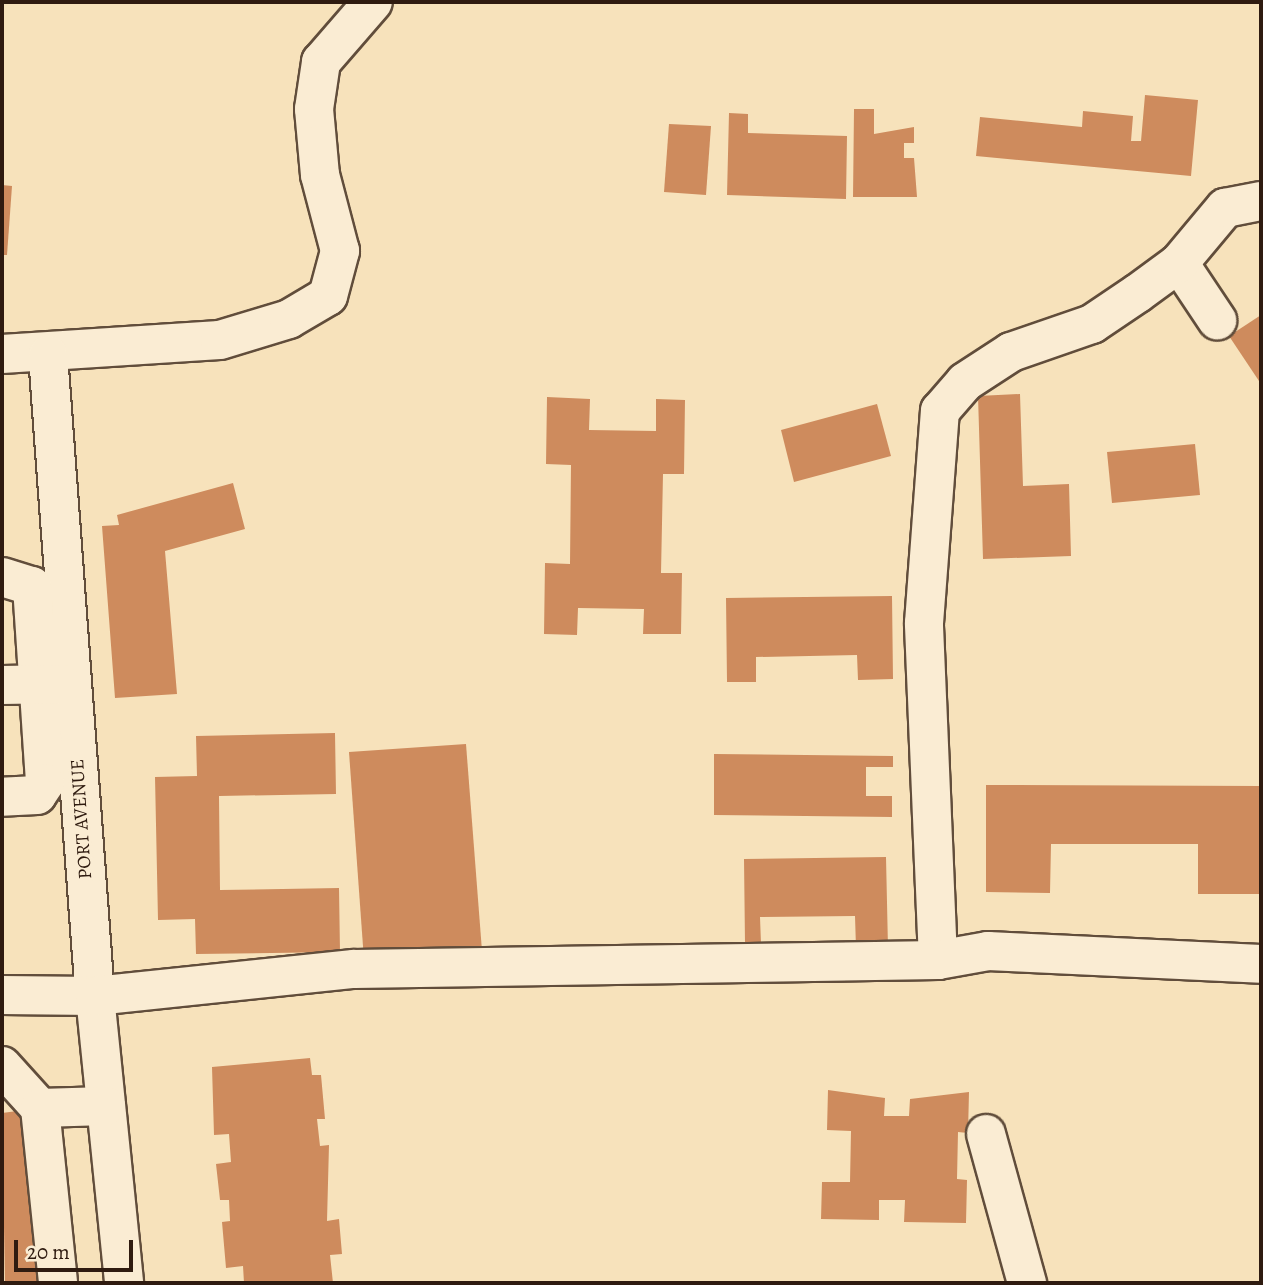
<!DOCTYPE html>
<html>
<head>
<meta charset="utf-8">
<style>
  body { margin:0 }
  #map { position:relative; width:1263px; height:1285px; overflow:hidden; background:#f7e2bb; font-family:Alegreya,serif }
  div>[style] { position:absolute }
  .building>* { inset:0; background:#ce8b5d }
  .roads { filter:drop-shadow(2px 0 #614d3b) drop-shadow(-2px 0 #614d3b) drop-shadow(0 2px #614d3b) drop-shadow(0 -2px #614d3b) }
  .street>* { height:38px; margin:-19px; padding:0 19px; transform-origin:19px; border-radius:19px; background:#faecd3 }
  span { translate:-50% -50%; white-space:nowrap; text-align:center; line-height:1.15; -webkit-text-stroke:6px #faecd3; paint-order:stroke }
  .street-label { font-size:19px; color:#2f1b10 }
  .frame { position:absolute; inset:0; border:4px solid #2f1b10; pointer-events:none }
  .scale { position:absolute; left:14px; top:1240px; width:119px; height:32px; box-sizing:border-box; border:4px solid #2f1b10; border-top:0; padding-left:9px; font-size:21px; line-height:24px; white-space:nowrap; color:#2f1b10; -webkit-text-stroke:5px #faecd3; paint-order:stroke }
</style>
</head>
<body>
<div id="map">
  <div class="building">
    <div style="clip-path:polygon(1145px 95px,1198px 100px,1191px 176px,976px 156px,980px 117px,1082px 127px,1083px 111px,1133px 116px,1131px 141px,1141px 141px)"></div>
    <div style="clip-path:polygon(854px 109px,874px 109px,874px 134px,914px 127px,914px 143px,904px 143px,904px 158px,914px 158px,917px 197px,853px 197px)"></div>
    <div style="clip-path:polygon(729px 113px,748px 114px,748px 133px,847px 136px,846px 199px,727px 195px)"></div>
    <div style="clip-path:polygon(669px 124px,711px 126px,706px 195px,664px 192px)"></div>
    <div style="clip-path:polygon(2px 185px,12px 186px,7px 255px,2px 255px)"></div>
    <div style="clip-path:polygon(1261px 315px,1261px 384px,1229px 336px)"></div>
    <div style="clip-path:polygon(1020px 394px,1023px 486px,1069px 484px,1071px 556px,983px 559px,978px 396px)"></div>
    <div style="clip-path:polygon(547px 397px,590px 399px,589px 430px,656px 431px,656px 399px,685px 400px,684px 474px,663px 474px,661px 573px,682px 573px,681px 634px,643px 634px,644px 609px,578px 608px,577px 635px,544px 634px,545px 563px,570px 564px,571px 465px,546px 464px)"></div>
    <div style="clip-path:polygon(877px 404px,891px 456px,794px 482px,781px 430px)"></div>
    <div style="clip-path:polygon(1195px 444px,1200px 495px,1112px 503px,1107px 452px)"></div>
    <div style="clip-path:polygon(233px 483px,245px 529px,165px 551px,177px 694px,115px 698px,102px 526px,119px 525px,117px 515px)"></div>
    <div style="clip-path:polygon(892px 596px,893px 679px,858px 680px,857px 655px,756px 657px,756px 682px,727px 682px,726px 598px)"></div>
    <div style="clip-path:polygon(335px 733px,336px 794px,219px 796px,220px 890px,339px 888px,340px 952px,196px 954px,195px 919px,158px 920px,155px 777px,197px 776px,196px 736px)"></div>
    <div style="clip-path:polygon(466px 744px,482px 951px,364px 960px,349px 752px)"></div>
    <div style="clip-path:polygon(714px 754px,893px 756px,893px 767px,866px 767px,866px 796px,892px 796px,892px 817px,714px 815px)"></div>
    <div style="clip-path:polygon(986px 785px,1260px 786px,1260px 894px,1198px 894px,1198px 844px,1051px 844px,1050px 893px,986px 892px)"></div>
    <div style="clip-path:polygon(886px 857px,888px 948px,856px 948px,855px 916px,760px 917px,761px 944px,745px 944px,744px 859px)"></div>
    <div style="clip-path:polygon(310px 1058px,312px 1075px,321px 1075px,325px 1119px,317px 1119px,320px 1146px,329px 1145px,327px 1221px,339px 1219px,342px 1254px,330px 1255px,333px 1283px,244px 1283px,243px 1266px,226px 1268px,222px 1222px,230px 1221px,229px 1200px,220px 1200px,216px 1164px,231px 1162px,229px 1134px,214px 1135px,212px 1067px)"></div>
    <div style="clip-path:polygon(828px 1090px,885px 1098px,884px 1116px,909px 1116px,910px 1099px,969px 1092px,968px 1133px,958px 1132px,957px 1179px,967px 1180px,966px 1223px,904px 1222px,905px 1200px,879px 1200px,879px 1220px,821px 1219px,822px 1182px,850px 1182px,851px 1131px,827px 1130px)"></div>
    <div style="clip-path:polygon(25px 1110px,42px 1283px,5px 1283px,2px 1113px)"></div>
  </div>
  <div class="roads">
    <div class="street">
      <div style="left:1179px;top:263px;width:69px;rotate:56.3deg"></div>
      <div style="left:2px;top:354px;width:218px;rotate:-3.7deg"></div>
      <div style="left:220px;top:340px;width:72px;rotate:-16.9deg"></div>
      <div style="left:289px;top:319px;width:45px;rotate:-30.5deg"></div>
      <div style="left:328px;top:296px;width:47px;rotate:-75.1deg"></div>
      <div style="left:340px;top:251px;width:79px;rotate:-104.7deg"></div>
      <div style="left:320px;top:175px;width:66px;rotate:-95.2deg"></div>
      <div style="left:314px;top:109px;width:48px;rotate:-81.5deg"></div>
      <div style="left:321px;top:62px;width:79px;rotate:-49.1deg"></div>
      <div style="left:48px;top:355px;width:643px;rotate:85.81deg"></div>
      <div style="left:95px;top:996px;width:288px;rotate:84.2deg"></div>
      <div style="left:2px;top:577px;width:31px;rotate:17deg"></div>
      <div style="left:32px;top:586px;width:197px;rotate:86.2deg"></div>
      <div style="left:45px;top:783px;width:14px;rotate:124deg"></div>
      <div style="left:37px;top:795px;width:35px;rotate:177deg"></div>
      <div style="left:2px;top:685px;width:60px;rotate:-1deg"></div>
      <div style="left:938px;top:960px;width:337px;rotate:-92.4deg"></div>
      <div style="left:924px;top:623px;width:213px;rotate:-85.7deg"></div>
      <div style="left:940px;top:411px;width:38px;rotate:-49deg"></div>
      <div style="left:965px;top:382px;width:55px;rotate:-33.1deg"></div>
      <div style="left:1011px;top:352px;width:86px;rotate:-19.1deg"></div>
      <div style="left:1092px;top:324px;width:55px;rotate:-34deg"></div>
      <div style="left:1138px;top:293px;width:51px;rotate:-36.2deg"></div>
      <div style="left:1179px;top:263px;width:72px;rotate:-50.1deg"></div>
      <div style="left:1225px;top:208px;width:37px;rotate:-11deg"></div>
      <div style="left:2px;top:995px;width:93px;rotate:0.6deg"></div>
      <div style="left:95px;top:996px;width:260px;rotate:-6deg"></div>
      <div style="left:354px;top:969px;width:584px;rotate:-0.88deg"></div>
      <div style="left:938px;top:960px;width:51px;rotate:-10.2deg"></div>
      <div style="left:988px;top:951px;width:273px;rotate:2.7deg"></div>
      <div style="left:2px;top:1066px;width:57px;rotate:47.9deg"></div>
      <div style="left:40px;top:1108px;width:176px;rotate:84.1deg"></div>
      <div style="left:40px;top:1108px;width:66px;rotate:-1.7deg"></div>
      <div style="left:986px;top:1134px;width:155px;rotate:74.6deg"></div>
    </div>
  </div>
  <div class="street-label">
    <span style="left:82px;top:819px;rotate:-94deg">PORT AVENUE</span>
  </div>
  <div class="frame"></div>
  <div class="scale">20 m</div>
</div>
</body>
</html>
